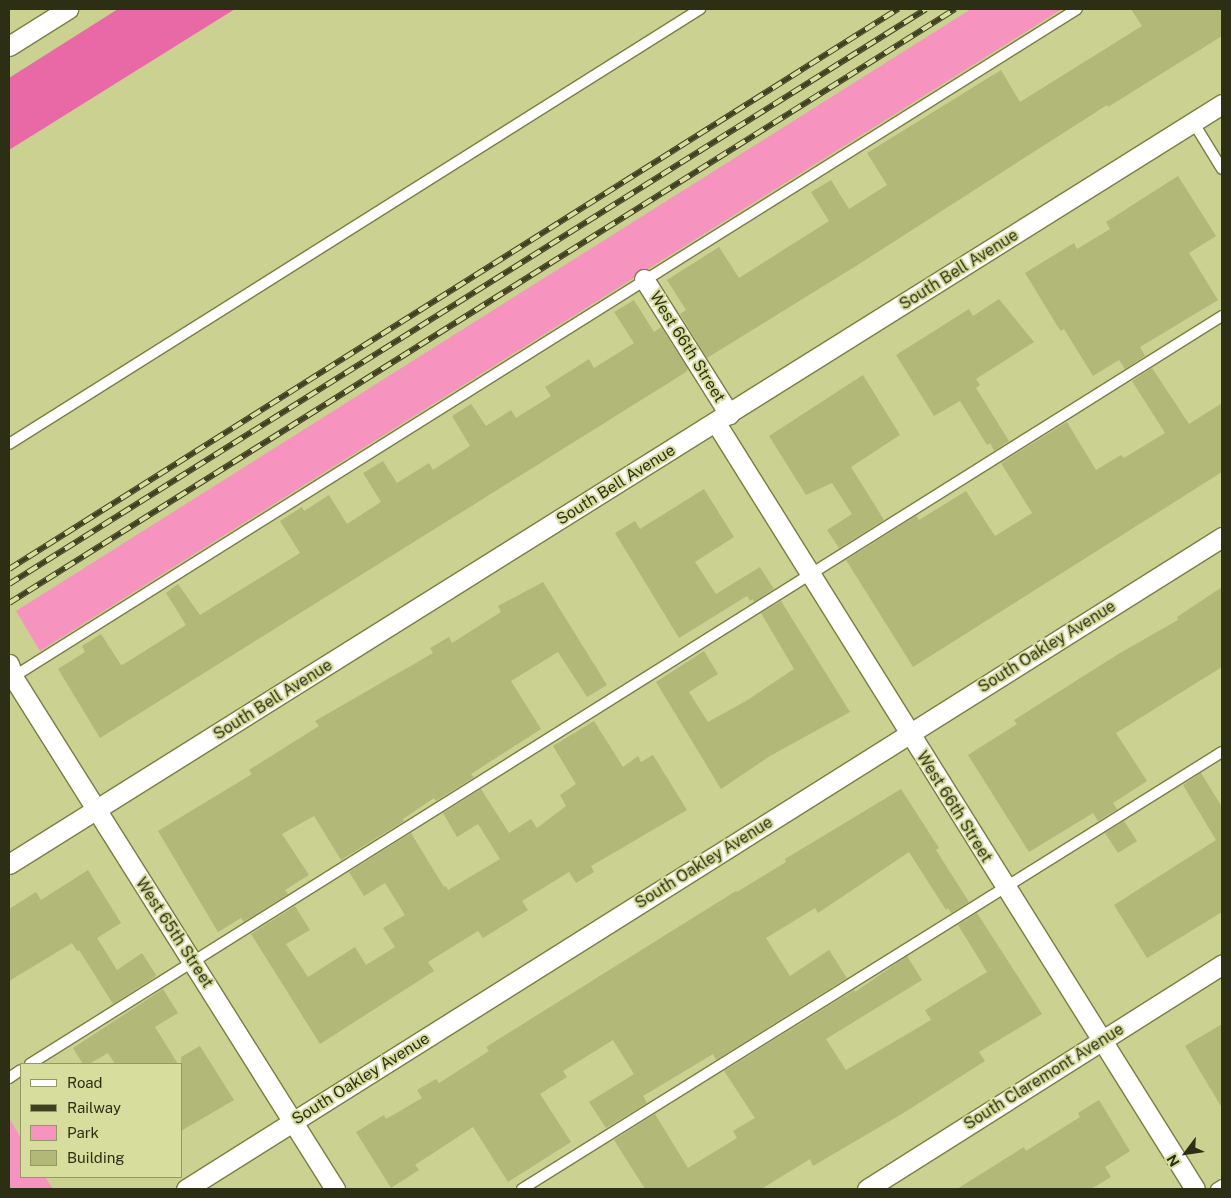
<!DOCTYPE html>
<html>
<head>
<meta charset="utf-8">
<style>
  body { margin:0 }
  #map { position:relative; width:1231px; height:1198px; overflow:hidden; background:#cbd190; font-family:"Public Sans",sans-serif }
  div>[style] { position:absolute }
  .green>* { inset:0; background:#f694bf }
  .forest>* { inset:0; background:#e969a6 }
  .building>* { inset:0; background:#b2b878 }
  .roads { filter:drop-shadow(1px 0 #7a7e41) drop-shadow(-1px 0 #7a7e41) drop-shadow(0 1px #7a7e41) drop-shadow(0 -1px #7a7e41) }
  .lane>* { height:10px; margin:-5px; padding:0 5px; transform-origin:5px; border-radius:5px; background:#fff }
  .street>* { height:19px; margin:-9.5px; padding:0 9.5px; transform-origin:9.5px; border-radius:9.5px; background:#fff }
  .rail>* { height:5.5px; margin-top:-2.75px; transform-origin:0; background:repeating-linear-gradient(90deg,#d7de9d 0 11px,#3f4123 0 22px); box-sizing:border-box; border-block:1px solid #3f4123 }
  span { translate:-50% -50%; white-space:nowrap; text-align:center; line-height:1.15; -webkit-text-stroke:4px #d7de9d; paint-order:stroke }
  .street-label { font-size:16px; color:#2d2f15 }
  .frame { position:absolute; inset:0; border:10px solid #2d2f15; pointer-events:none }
  .legend { position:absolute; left:20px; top:1063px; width:162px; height:115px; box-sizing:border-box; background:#d7de9d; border:1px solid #939867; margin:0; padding:6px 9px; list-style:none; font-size:15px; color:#2d2f15 }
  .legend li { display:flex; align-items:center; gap:10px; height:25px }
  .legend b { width:25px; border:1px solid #939867 }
  .north { position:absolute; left:1161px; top:1128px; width:50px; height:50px; -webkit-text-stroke:4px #d7de9d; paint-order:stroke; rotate:239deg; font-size:14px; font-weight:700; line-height:20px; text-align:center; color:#2d2f15 }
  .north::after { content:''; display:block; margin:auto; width:18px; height:22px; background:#2d2f15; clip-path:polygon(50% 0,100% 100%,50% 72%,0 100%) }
</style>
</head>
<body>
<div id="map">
  <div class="green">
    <div style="clip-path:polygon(971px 9px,1062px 9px,40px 651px,16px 611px)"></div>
    <div style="clip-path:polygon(9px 1118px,21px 1138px,21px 1177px,45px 1177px,53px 1189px,9px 1189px)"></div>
  </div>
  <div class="forest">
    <div style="clip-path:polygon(118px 9px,235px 9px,9px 150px,9px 78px)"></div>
  </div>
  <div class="building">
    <div style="clip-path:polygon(1131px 9px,1222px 9px,1222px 36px,1108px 107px,1107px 105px,856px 266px,707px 358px,680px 314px,686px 310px,667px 280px,719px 247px,739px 278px,829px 221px,811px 192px,831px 180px,849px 209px,887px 185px,867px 153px,1001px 70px,1020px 102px,1142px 26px)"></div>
    <div style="clip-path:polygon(1178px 176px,1216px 236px,1189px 253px,1218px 300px,1140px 347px,1145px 356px,1125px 369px,1119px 360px,1093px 376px,1064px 329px,1061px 331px,1058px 327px,1025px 273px,1074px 243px,1077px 249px,1110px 229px,1106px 222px)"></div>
    <div style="clip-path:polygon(999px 299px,1034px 342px,976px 379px,980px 385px,976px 388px,1009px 441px,994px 451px,990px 443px,987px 445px,960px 401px,934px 416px,896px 355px,969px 309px,973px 316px)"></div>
    <div style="clip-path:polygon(634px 300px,654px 332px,661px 327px,688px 369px,686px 372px,100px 738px,58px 669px,85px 652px,82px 646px,101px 634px,121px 665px,124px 664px,186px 625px,166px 593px,178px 584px,200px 615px,300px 553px,280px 521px,302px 507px,304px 511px,329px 495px,347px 524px,381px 502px,363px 473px,383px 461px,397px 483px,429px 463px,433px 470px,470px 446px,452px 416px,471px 404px,486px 426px,511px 410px,516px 418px,551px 396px,545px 387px,589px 359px,594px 368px,634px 343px,614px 312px)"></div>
    <div style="clip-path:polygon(1152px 368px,1189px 424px,1222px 403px,1222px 472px,913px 667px,846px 560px,916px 516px,919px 520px,966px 491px,995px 536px,1032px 513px,1001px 463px,1067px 422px,1096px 470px,1121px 455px,1124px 458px,1165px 433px,1132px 381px)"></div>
    <div style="clip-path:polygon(863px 375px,900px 435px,851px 467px,884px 520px,839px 548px,827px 530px,852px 514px,832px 483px,806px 495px,769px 436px)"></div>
    <div style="clip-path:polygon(704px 489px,734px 537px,695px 562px,716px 594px,760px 567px,774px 589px,754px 602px,753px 599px,750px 601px,747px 596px,679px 638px,615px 533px,635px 521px,640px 529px)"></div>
    <div style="clip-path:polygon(543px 582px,607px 685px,587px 697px,558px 652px,511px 681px,541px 729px,471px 774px,474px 777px,436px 801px,434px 798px,403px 819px,404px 821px,341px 860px,314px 816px,282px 834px,309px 875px,285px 890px,288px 894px,244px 922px,241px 918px,218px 932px,158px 831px,252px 774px,249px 770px,319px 726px,315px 721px,433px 653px,430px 648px,449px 637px,452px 643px,501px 612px,498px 606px)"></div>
    <div style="clip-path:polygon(1222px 587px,1222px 667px,1116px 733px,1147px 781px,1113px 803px,1117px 809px,1098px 821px,1093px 813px,1029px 852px,968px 755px,1017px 724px,1014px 720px,1120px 653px,1178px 620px,1177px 617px)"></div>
    <div style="clip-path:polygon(781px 601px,850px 712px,770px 756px,721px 789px,656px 682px,704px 651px,718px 674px,689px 692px,708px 722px,746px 701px,794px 669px,761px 613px)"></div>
    <div style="clip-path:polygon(594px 721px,623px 767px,638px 756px,641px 762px,653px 755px,687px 810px,591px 866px,594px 872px,576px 883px,569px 872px,522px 901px,528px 910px,483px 938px,478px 931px,428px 962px,434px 971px,320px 1044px,251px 934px,295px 906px,310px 930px,286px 944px,308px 977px,355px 947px,366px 965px,395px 947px,383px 928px,405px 915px,385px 883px,364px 896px,349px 872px,411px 833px,444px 887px,446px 886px,448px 890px,500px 859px,478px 824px,457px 837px,443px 813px,481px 789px,509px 833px,531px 819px,537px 828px,566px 806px,560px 795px,576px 784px,553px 746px)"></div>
    <div style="clip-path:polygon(1201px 773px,1222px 807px,1222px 912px,1147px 958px,1114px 905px,1216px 840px,1183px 785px)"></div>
    <div style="clip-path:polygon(901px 789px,939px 848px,936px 850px,969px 902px,951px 913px,948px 908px,946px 910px,909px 852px,818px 913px,815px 908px,766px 938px,790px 976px,829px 950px,847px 978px,716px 1060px,713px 1054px,643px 1096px,647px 1103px,606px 1128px,589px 1102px,634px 1074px,613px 1040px,563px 1071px,567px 1077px,540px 1094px,571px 1142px,508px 1182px,473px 1127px,415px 1165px,419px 1170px,391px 1188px,356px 1132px,384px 1115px,386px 1119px,422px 1098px,417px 1090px,436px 1079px,439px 1083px,489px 1051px,486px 1047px,736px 891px,737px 892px,786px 862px,785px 859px)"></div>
    <div style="clip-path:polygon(1124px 821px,1137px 841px,1118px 853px,1105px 833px)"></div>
    <div style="clip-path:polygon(88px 870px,121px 923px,97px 938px,117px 970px,142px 953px,156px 975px,155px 977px,113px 1004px,79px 950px,77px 951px,72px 943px,9px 981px,9px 909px,36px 892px,41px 900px)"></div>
    <div style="clip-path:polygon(977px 913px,1042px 1014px,979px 1052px,985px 1061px,905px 1112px,813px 1166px,810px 1159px,761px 1189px,645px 1189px,614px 1140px,655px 1114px,688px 1168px,737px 1138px,733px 1131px,755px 1118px,724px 1071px,854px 990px,855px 992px,907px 956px,922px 980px,826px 1039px,846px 1070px,931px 1020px,925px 1010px,987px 972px,958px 925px)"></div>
    <div style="clip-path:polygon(163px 989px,178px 1013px,155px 1027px,178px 1064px,115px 1064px,108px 1053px,89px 1064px,83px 1064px,73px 1048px)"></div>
    <div style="clip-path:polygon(1222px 1024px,1222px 1108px,1185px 1046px)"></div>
    <div style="clip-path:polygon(200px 1046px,234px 1100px,181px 1131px,181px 1057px)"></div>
    <div style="clip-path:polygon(1099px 1100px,1130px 1151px,1105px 1167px,1111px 1177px,1091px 1189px,957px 1189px,1024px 1147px,1026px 1151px,1080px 1117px,1078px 1113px)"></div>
  </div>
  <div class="roads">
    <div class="lane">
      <div style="left:1193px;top:122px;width:55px;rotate:58.3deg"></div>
      <div style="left:9px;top:444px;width:817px;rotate:-32.19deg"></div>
      <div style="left:13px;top:677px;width:1256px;rotate:-32.12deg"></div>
      <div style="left:30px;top:1064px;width:1407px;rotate:-32.11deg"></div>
      <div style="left:9px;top:1078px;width:14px;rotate:-34deg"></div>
      <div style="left:522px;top:1189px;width:825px;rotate:-31.98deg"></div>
      <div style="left:1216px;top:1189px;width:7px;rotate:-34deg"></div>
    </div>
    <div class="street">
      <div style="left:9px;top:46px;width:70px;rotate:-32.1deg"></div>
      <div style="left:644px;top:279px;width:160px;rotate:57.8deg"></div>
      <div style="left:716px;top:423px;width:903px;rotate:57.98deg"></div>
      <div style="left:9px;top:664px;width:14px;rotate:73deg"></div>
      <div style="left:13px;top:677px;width:605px;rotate:57.83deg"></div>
      <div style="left:9px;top:864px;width:1431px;rotate:-32.07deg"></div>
      <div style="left:186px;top:1189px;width:1224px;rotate:-32.18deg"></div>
      <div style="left:867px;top:1189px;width:420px;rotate:-32.3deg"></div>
    </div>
  </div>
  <div class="rail">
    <div style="left:9px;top:569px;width:1051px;rotate:-32.21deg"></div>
    <div style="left:9px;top:584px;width:1082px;rotate:-32.09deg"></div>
    <div style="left:9px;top:603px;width:1117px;rotate:-32.12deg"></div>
  </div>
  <div class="street-label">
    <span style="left:959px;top:270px;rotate:-32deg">South Bell Avenue</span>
    <span style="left:687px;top:347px;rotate:58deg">West 66th Street</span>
    <span style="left:616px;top:485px;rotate:-32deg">South Bell Avenue</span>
    <span style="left:1047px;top:647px;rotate:-32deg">South Oakley Avenue</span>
    <span style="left:273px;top:700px;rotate:-32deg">South Bell Avenue</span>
    <span style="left:954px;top:807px;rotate:58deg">West 66th Street</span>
    <span style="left:704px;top:863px;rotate:-32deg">South Oakley Avenue</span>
    <span style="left:174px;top:933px;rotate:57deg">West 65th Street</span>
    <span style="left:1044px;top:1077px;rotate:-32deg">South Claremont Avenue</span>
    <span style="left:361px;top:1079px;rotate:-32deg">South Oakley Avenue</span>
  </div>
  <div class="frame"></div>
  <ul class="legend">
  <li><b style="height:6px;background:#fff"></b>Road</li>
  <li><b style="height:6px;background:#3f4123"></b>Railway</li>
  <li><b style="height:14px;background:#f694bf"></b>Park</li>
  <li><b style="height:14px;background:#b2b878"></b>Building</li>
  </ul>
  <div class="north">N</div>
</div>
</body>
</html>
